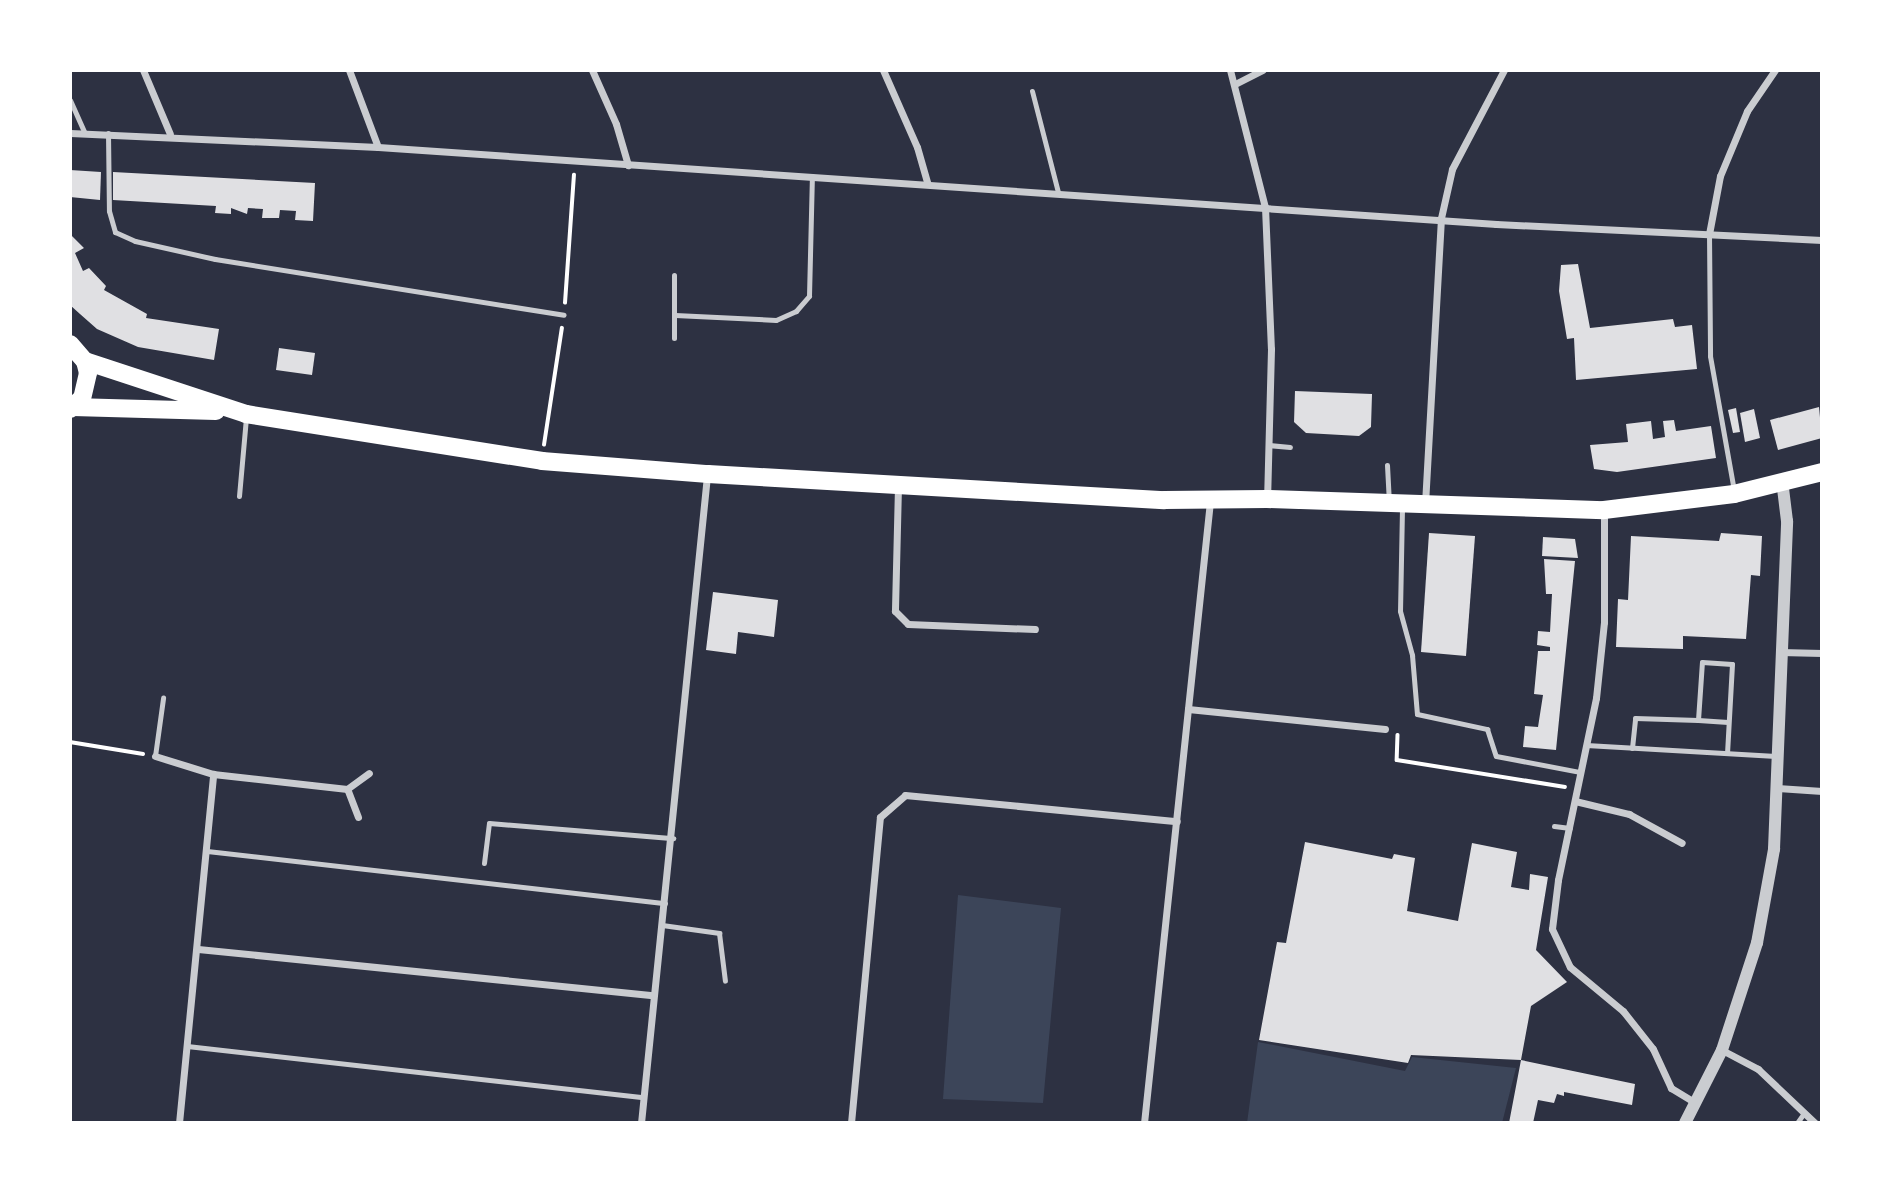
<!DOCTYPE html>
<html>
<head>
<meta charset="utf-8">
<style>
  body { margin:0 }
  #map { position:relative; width:1892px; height:1193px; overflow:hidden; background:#2d3142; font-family:"Fira Sans",sans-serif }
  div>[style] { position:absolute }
  .green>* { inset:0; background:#3c4559 }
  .building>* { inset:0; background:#e0e0e3 }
  .path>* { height:3.5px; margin:-1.75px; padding:0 1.75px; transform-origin:1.75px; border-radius:1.75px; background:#fff }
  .service>* { height:5px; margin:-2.5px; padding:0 2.5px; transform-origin:2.5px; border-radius:2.5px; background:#caccd0 }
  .minor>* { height:7px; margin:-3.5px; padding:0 3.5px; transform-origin:3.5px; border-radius:3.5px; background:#caccd0 }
  .tertiary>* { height:12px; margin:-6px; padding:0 6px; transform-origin:6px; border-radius:6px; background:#caccd0 }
  .trunk>* { height:18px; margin:-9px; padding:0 9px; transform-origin:9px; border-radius:9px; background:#fff }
  span { translate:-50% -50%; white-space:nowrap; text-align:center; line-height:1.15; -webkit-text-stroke:7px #fff; paint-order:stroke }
  .frame { position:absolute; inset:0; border:72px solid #fff; pointer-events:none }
</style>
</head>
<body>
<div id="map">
  <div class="green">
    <div style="clip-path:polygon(958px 895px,1061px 908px,1043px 1103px,943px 1099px)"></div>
    <div style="clip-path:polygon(1258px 1042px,1405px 1071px,1412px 1057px,1516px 1068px,1502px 1123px,1247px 1123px)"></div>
  </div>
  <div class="building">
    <div style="clip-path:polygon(70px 170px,101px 172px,100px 200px,70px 197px)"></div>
    <div style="clip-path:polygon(113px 172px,315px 183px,313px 221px,295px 220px,296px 211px,280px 210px,279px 218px,262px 218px,263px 209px,248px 208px,247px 214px,231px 208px,231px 214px,215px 213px,216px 206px,113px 200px)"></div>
    <div style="clip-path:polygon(70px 234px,84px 248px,75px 253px,83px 271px,89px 268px,106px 286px,104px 290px,147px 314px,146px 318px,219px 329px,214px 360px,138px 347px,97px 329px,80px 314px,70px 305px)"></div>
    <div style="clip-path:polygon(1578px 264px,1590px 328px,1673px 319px,1675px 327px,1692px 325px,1697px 369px,1576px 380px,1574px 338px,1567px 339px,1559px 291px,1561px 265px)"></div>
    <div style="clip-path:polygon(279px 348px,315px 353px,312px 375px,276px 370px)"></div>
    <div style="clip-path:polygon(1295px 391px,1372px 394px,1371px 427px,1359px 436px,1306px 433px,1294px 422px)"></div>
    <div style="clip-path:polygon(1819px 407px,1822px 438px,1778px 450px,1770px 420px)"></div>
    <div style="clip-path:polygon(1736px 408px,1740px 432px,1733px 433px,1728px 410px)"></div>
    <div style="clip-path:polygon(1754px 409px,1760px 438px,1745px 442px,1740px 413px)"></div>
    <div style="clip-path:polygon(1674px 420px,1676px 431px,1711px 426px,1716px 458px,1617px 472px,1594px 469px,1590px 445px,1628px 442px,1626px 424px,1651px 421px,1653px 439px,1665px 437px,1663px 421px)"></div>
    <div style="clip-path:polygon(1429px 533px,1475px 536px,1466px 656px,1421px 652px)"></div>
    <div style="clip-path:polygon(1721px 533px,1762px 536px,1760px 576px,1751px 575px,1746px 639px,1683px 636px,1683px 649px,1616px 647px,1618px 599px,1628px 600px,1631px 536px,1719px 541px)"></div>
    <div style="clip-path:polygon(1543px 537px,1575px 539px,1578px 558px,1542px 556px)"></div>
    <div style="clip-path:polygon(1544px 559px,1575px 561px,1556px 750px,1523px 747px,1525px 726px,1538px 727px,1543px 695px,1534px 694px,1538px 651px,1550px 651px,1550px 647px,1537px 645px,1538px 631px,1550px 632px,1552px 594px,1546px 594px)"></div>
    <div style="clip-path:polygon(713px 592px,778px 600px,774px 637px,738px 632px,736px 654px,706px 650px)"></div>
    <div style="clip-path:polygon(1305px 842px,1392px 859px,1394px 854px,1415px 858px,1407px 911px,1458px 921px,1472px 843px,1517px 852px,1511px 887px,1529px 890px,1530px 874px,1548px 877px,1536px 950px,1567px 982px,1531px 1006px,1521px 1060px,1411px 1055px,1408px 1063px,1259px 1040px,1277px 942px,1286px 943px)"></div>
    <div style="clip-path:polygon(1521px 1060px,1635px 1084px,1632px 1105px,1564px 1092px,1564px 1096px,1557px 1094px,1554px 1103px,1538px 1100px,1533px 1123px,1509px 1123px)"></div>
  </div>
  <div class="path">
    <div style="left:565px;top:303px;width:128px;rotate:-86deg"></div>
    <div style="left:544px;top:445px;width:118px;rotate:-81.3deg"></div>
    <div style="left:1398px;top:735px;width:25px;rotate:92deg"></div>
    <div style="left:1397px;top:760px;width:170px;rotate:9.1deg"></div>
    <div style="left:70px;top:742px;width:74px;rotate:9.3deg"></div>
  </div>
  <div class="service">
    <div style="left:1032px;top:91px;width:104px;rotate:75.6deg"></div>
    <div style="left:70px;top:100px;width:36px;rotate:66deg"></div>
    <div style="left:108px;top:133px;width:78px;rotate:89.3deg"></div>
    <div style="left:109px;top:211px;width:22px;rotate:74deg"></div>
    <div style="left:115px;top:232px;width:22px;rotate:24deg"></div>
    <div style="left:135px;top:241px;width:82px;rotate:12.7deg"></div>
    <div style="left:215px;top:259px;width:353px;rotate:9.1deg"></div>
    <div style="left:1709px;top:234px;width:122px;rotate:89.5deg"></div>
    <div style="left:1710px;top:356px;width:137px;rotate:79.9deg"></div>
    <div style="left:675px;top:315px;width:101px;rotate:2.8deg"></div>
    <div style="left:776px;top:320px;width:22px;rotate:-24deg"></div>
    <div style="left:796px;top:311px;width:20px;rotate:-49deg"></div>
    <div style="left:809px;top:296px;width:120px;rotate:-88.6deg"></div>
    <div style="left:674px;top:338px;width:63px;rotate:-90deg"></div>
    <div style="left:1268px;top:445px;width:22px;rotate:5deg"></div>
    <div style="left:1387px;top:465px;width:36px;rotate:87deg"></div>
    <div style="left:239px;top:496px;width:78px;rotate:-84.9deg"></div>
    <div style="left:1402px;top:508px;width:103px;rotate:91.1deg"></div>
    <div style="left:1400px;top:611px;width:46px;rotate:74.7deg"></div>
    <div style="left:1412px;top:655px;width:59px;rotate:85.2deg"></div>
    <div style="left:1417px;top:714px;width:72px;rotate:12.1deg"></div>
    <div style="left:1487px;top:729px;width:28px;rotate:72deg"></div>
    <div style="left:1496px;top:756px;width:86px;rotate:10.8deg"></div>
    <div style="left:1698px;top:720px;width:30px;rotate:4deg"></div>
    <div style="left:1586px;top:745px;width:190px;rotate:3.3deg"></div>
    <div style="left:1632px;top:748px;width:30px;rotate:-84deg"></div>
    <div style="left:1635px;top:718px;width:63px;rotate:1.8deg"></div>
    <div style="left:1698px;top:720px;width:58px;rotate:-86.1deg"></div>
    <div style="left:1702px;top:662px;width:30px;rotate:4deg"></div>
    <div style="left:1732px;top:664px;width:89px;rotate:93.2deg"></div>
    <div style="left:155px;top:756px;width:59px;rotate:-82.1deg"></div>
    <div style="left:1554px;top:826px;width:16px;rotate:7deg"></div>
    <div style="left:207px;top:851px;width:461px;rotate:6.5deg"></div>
    <div style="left:484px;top:863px;width:40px;rotate:-82.9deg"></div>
    <div style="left:489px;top:823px;width:185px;rotate:4.7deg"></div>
    <div style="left:662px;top:925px;width:58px;rotate:8deg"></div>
    <div style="left:719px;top:933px;width:48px;rotate:82.9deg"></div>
    <div style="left:187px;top:1046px;width:459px;rotate:6.4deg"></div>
    <div style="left:1797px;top:1123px;width:12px;rotate:-55deg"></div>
  </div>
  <div class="minor">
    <div style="left:143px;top:70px;width:69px;rotate:67.1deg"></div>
    <div style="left:349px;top:70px;width:82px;rotate:69.4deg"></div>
    <div style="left:592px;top:70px;width:59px;rotate:66deg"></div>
    <div style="left:616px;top:124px;width:43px;rotate:73.7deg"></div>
    <div style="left:883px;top:70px;width:84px;rotate:66.2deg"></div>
    <div style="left:917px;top:147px;width:37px;rotate:74deg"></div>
    <div style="left:1230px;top:70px;width:141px;rotate:75.7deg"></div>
    <div style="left:1265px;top:207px;width:142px;rotate:87.6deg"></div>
    <div style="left:1271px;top:349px;width:149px;rotate:91.5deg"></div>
    <div style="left:1235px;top:84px;width:31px;rotate:-27deg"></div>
    <div style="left:70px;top:133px;width:308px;rotate:2.6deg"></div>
    <div style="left:378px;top:147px;width:1121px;rotate:3.94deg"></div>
    <div style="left:1496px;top:224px;width:326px;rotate:2.8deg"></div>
    <div style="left:1709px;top:234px;width:59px;rotate:-79.3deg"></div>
    <div style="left:1720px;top:176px;width:70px;rotate:-67.4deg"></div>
    <div style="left:1747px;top:111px;width:50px;rotate:-55.7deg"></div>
    <div style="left:898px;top:486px;width:125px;rotate:91.4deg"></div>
    <div style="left:895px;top:611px;width:18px;rotate:45deg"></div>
    <div style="left:908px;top:624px;width:127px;rotate:2.3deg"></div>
    <div style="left:1425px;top:504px;width:286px;rotate:-86.8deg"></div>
    <div style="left:1441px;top:218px;width:50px;rotate:-77.3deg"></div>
    <div style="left:1452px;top:169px;width:112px;rotate:-62.3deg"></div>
    <div style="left:1604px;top:511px;width:111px;rotate:90deg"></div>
    <div style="left:1604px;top:622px;width:76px;rotate:96deg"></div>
    <div style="left:1596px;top:698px;width:186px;rotate:101.8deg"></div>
    <div style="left:1558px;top:880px;width:49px;rotate:97deg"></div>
    <div style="left:1552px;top:929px;width:42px;rotate:64.7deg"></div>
    <div style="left:1570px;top:967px;width:69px;rotate:39.7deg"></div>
    <div style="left:1623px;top:1011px;width:48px;rotate:51.7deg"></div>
    <div style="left:1653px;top:1049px;width:43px;rotate:65.2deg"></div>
    <div style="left:1671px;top:1088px;width:26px;rotate:31deg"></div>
    <div style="left:1780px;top:652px;width:42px;rotate:1.4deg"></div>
    <div style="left:1188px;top:709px;width:198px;rotate:5.8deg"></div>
    <div style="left:155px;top:756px;width:61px;rotate:17.2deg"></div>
    <div style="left:213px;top:774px;width:135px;rotate:6.4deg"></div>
    <div style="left:1776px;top:788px;width:46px;rotate:3.7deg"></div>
    <div style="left:1575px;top:801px;width:56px;rotate:13.5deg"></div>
    <div style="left:1629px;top:814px;width:60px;rotate:28.7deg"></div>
    <div style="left:358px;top:817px;width:30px;rotate:-111deg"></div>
    <div style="left:347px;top:789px;width:27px;rotate:-36deg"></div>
    <div style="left:198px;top:949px;width:457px;rotate:5.8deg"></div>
    <div style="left:1722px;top:1050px;width:41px;rotate:27.8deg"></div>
    <div style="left:1758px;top:1069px;width:79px;rotate:43.5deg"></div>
    <div style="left:179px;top:1123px;width:351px;rotate:-84.4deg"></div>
    <div style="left:641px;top:1123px;width:650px;rotate:-84.18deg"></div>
    <div style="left:851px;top:1123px;width:307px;rotate:-84.6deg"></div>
    <div style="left:880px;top:817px;width:33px;rotate:-41deg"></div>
    <div style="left:905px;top:795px;width:273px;rotate:5.5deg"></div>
    <div style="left:1144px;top:1123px;width:625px;rotate:-83.94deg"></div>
  </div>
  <div class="tertiary">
    <div style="left:1685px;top:1123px;width:82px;rotate:-63.1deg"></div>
    <div style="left:1722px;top:1050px;width:113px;rotate:-71.9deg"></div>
    <div style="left:1757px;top:943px;width:96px;rotate:-79.7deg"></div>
    <div style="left:1774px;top:849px;width:328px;rotate:-87.7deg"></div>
    <div style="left:1787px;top:521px;width:38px;rotate:-97deg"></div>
  </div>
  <div class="trunk">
    <div style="left:70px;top:344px;width:23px;rotate:49deg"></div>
    <div style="left:85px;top:361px;width:12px;rotate:76deg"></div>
    <div style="left:88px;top:373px;width:26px;rotate:103deg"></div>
    <div style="left:82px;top:398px;width:16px;rotate:137deg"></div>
    <div style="left:85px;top:361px;width:169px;rotate:18.2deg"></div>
    <div style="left:246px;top:414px;width:300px;rotate:9deg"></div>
    <div style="left:542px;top:461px;width:167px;rotate:4.5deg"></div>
    <div style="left:708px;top:474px;width:457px;rotate:3.3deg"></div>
    <div style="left:1164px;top:500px;width:103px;rotate:-0.6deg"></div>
    <div style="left:1267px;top:499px;width:337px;rotate:1.9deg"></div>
    <div style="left:1604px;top:510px;width:131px;rotate:-7deg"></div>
    <div style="left:1734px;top:494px;width:91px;rotate:-14deg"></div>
    <div style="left:73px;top:407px;width:143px;rotate:1.6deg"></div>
  </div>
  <div class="frame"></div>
</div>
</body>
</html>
